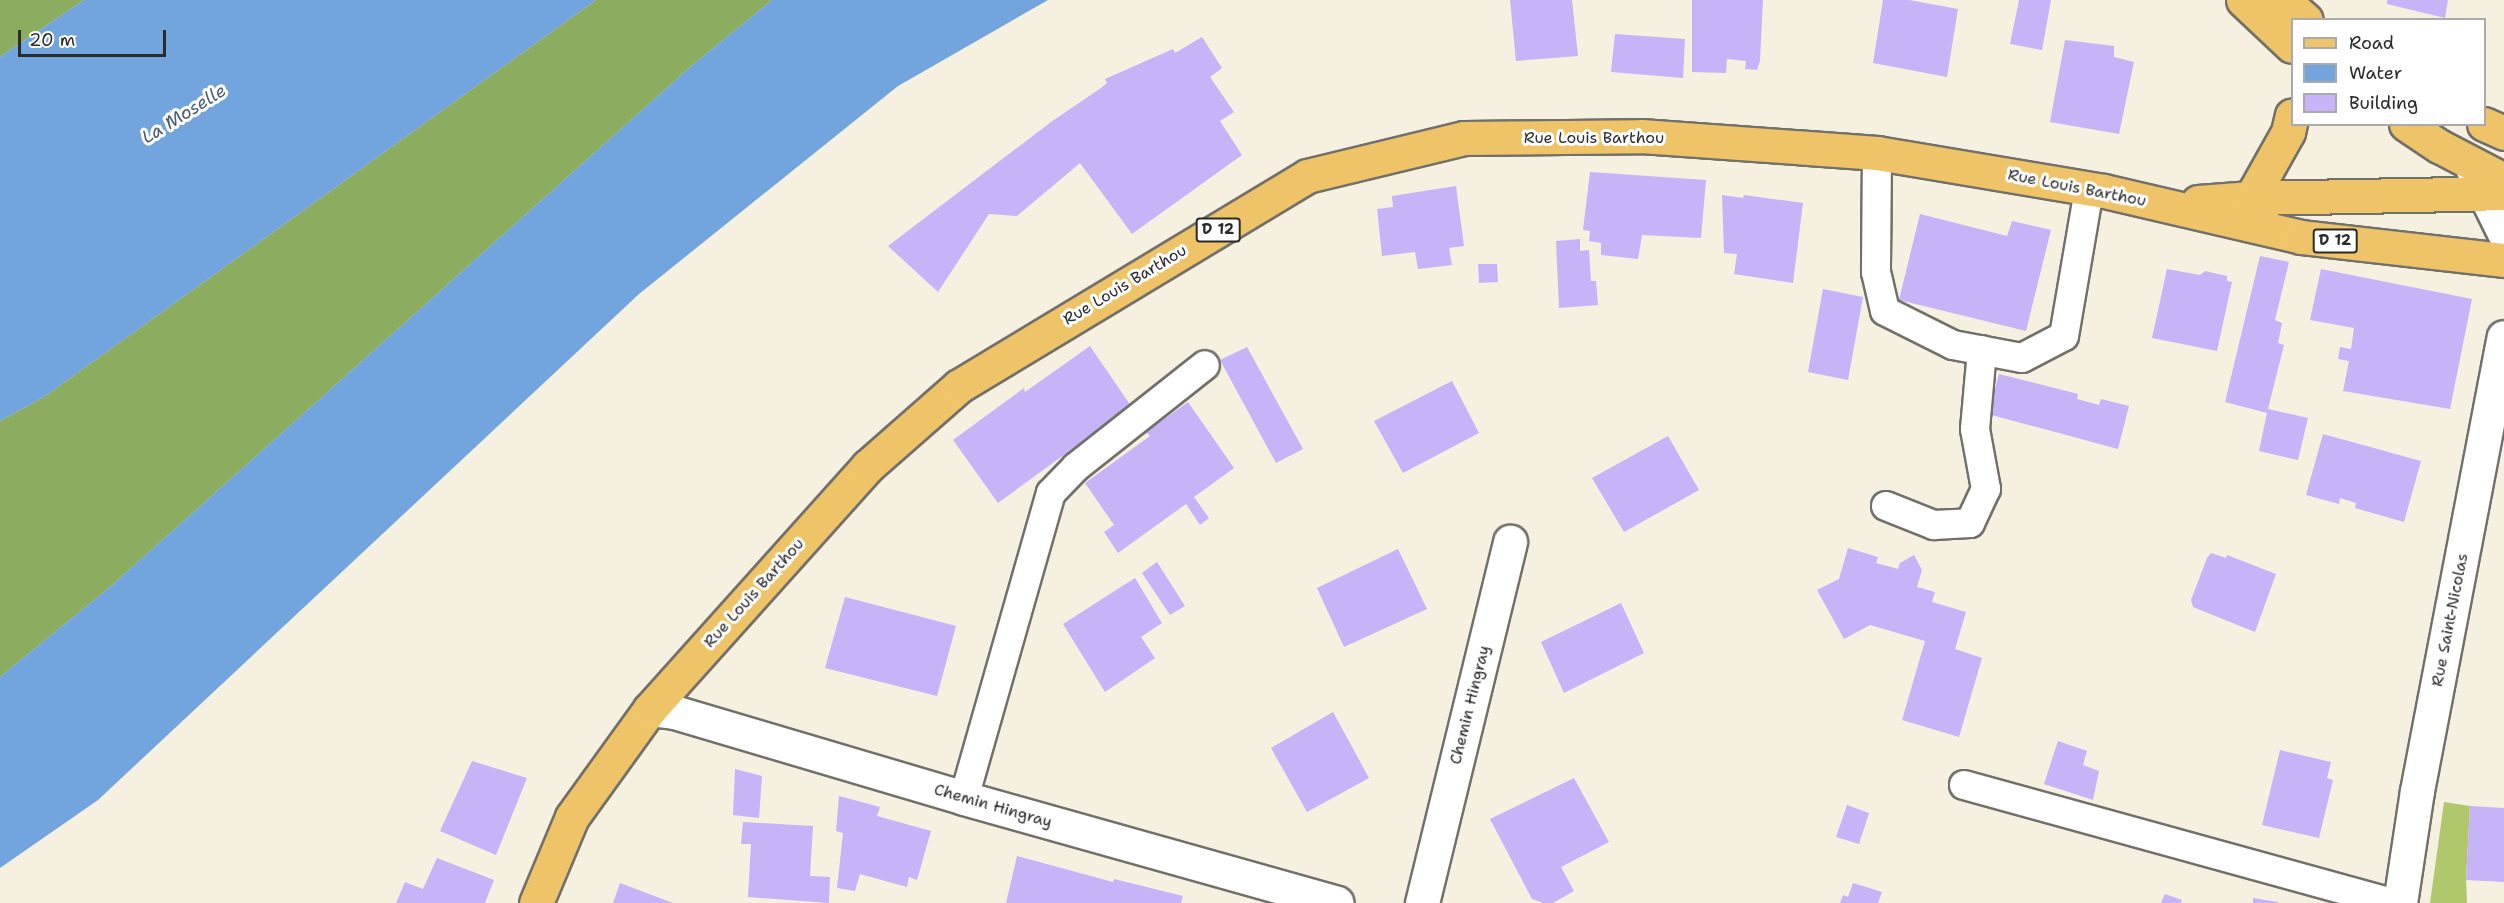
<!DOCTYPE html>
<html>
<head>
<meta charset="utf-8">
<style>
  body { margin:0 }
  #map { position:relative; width:2504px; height:903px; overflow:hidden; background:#f6f0e0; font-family:"Shantell Sans",sans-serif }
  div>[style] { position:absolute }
  .green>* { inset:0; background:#b0c76c }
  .forest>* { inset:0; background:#8cac60 }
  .water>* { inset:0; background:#72a4dd }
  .building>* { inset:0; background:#c6b3f8 }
  .roads { filter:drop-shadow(2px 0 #72706a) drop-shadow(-2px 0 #72706a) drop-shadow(0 2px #72706a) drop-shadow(0 -2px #72706a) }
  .lane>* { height:28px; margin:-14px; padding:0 14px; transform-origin:14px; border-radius:14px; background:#fff }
  .street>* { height:33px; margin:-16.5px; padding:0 16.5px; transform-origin:16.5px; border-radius:16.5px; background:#fff }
  .primary>* { height:33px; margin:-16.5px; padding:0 16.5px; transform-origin:16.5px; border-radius:16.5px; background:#efc469 }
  span { translate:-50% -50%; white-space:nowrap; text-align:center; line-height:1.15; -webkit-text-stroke:6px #fff; paint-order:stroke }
  .shield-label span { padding:2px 4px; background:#fff; border:2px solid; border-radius:4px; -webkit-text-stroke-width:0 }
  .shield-label { font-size:15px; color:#2b2b2b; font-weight:700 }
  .street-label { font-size:16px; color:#2b2b2b }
  .water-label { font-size:18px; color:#475b72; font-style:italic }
  .legend { position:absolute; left:2291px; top:18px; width:195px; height:108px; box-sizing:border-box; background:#fff; border:2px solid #aaa; margin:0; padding:8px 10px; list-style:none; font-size:18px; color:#2b2b2b }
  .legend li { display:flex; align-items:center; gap:12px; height:30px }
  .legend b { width:30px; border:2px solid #aaa }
  .scale { position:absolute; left:18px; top:30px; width:148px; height:27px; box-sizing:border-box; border:3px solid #2b2b2b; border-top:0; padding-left:8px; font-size:18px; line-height:21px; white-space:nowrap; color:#2b2b2b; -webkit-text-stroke:4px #fff; paint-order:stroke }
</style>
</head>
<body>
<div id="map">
  <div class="green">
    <div style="clip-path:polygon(2444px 802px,2470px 806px,2466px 879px,2467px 903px,2430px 903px)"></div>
  </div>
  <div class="forest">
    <div style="clip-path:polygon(0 0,84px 0,0 57px)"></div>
    <div style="clip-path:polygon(596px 0,772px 0,689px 68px,110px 587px,0 677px,0 421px,44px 397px)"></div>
  </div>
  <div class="water">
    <div style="clip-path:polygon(84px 0,596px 0,44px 397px,0 421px,0 57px)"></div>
    <div style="clip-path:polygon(772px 0,1048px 0,898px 86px,639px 294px,98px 800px,0 868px,0 677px,110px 587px,689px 68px)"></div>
  </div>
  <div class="building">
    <div style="clip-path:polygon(1510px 0,1572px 0,1578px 56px,1516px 61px)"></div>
    <div style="clip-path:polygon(1692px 0,1763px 0,1760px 61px,1757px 70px,1745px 69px,1746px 61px,1727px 59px,1726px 73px,1692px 72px)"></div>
    <div style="clip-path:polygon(1883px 0,1909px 0,1958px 9px,1947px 77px,1873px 63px)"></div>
    <div style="clip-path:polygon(2019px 0,2051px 0,2042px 50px,2010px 44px)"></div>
    <div style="clip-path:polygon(2387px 0,2448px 0,2445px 18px,2387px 4px)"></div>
    <div style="clip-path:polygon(1615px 34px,1685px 39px,1683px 78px,1611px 72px)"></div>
    <div style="clip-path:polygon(1202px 37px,1222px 68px,1210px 77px,1234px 112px,1220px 121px,1242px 155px,1132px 234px,1080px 163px,1017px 216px,989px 214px,938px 292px,888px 246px,1051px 122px,1101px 88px,1107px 83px,1105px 79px,1173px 49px,1175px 53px)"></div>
    <div style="clip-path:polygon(2065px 40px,2114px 46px,2114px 57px,2134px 62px,2119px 134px,2050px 122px)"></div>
    <div style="clip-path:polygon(1590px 172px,1706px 180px,1701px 238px,1642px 235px,1638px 259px,1601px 255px,1601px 243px,1589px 241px,1590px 231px,1583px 230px)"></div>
    <div style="clip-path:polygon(1456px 186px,1464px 246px,1449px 248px,1452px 265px,1418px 269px,1415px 252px,1382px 256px,1377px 209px,1393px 207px,1392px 196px)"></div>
    <div style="clip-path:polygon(1722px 195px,1743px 198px,1744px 195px,1803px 203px,1793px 283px,1734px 274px,1737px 254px,1724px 253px)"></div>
    <div style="clip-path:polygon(1920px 214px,2007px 236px,2012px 221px,2051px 230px,2026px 331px,1899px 300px)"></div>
    <div style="clip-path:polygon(1580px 239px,1580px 251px,1589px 250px,1591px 281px,1596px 281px,1598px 305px,1559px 308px,1556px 241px)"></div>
    <div style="clip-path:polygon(2260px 256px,2289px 262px,2275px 320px,2282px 323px,2278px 343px,2284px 345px,2268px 409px,2308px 418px,2298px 460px,2259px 451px,2267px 413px,2225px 402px)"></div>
    <div style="clip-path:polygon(1478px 264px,1497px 264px,1498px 282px,1479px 283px)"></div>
    <div style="clip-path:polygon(2167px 269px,2200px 275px,2205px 271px,2227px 276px,2227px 281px,2232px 282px,2217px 351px,2152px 338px)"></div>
    <div style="clip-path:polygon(2321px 269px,2472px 299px,2450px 409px,2343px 391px,2349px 361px,2338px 359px,2340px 347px,2351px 349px,2354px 328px,2310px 320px)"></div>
    <div style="clip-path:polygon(1823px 289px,1863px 297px,1848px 380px,1808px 372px)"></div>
    <div style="clip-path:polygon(1090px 346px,1131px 406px,998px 503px,953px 440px,1024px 388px,1025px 392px)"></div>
    <div style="clip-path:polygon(1247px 347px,1303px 449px,1276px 463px,1220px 360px)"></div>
    <div style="clip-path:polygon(1999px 374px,2078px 394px,2077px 399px,2099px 405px,2101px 399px,2129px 406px,2118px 449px,1988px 414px)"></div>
    <div style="clip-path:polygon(1452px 381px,1479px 433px,1403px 473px,1374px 421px)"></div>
    <div style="clip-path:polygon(1188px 402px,1234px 468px,1194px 497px,1209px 518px,1200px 525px,1186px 504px,1118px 553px,1104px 532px,1114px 525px,1085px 483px,1150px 436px,1146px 432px)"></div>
    <div style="clip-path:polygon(2323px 434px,2421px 461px,2404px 522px,2355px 508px,2356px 503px,2340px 498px,2339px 504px,2306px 495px)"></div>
    <div style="clip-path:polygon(1668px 436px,1699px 490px,1624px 532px,1592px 478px)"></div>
    <div style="clip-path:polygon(1848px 548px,1878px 557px,1876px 563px,1898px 569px,1900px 563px,1914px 555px,1922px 570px,1917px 587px,1935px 592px,1932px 602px,1966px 612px,1955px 649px,1982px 658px,1959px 737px,1902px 720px,1925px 641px,1870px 625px,1844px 639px,1817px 590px,1839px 579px)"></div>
    <div style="clip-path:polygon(1398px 549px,1427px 609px,1344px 647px,1317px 588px)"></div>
    <div style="clip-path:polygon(2211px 553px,2226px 558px,2227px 555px,2276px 574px,2255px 632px,2193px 607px,2191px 600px,2207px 558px)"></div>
    <div style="clip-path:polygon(1157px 562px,1185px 606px,1170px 615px,1142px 573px)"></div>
    <div style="clip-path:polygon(1135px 578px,1162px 623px,1141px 637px,1155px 658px,1105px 692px,1063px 624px)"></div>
    <div style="clip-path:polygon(845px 597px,956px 626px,937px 696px,825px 668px)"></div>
    <div style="clip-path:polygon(1621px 603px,1644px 653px,1564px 693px,1541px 642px)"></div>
    <div style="clip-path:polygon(1333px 712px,1369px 778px,1307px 812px,1271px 748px)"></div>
    <div style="clip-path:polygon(2058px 741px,2087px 751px,2083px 765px,2099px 771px,2093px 800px,2044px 784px)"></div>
    <div style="clip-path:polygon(2280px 750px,2331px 762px,2327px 778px,2333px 780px,2319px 838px,2262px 825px)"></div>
    <div style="clip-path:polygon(472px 761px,527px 778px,496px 855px,440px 831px)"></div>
    <div style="clip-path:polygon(735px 769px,762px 776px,759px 818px,733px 815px)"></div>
    <div style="clip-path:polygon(1574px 778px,1609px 842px,1561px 867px,1574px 891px,1553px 903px,1543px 903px,1532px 899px,1490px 819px)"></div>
    <div style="clip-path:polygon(839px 796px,880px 807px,877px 816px,931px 831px,917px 880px,909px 877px,907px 887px,860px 874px,855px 891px,837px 888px,843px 833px,836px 831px)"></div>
    <div style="clip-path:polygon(1847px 805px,1869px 813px,1859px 844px,1836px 837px)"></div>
    <div style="clip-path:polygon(2470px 806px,2504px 808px,2504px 882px,2466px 880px)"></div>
    <div style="clip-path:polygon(743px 822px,813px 826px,810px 876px,830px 877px,829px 903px,748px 897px,751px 844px,741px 844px)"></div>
    <div style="clip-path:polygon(1017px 856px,1113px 882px,1114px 879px,1183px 896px,1181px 903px,1006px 903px)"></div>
    <div style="clip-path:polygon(437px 858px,494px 880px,485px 903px,396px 903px,405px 882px,423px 889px)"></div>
    <div style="clip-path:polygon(620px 883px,673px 903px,613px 903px)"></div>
    <div style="clip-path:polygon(1853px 883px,1882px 892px,1878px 903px,1840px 903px,1843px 895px,1848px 897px)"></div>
    <div style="clip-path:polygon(2165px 894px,2182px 900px,2181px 903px,2161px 903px)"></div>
    <div style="clip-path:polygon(2253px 898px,2278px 902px,2278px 903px,2253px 903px)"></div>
  </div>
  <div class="roads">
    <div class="lane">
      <div style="left:1877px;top:153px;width:119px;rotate:90.5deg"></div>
      <div style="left:1876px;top:272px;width:40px;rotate:77deg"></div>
      <div style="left:1885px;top:311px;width:76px;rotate:26.6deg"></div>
      <div style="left:1953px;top:345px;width:70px;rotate:10.7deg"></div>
      <div style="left:2022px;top:358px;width:47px;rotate:-27.6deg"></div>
      <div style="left:2064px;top:336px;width:149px;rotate:-80.3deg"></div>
      <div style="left:1886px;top:506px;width:52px;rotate:21.6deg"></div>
      <div style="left:1934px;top:525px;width:36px;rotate:-3deg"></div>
      <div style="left:1970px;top:523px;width:38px;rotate:-65deg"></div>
      <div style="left:1986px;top:489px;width:61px;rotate:-100.4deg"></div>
      <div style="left:1975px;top:429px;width:79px;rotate:-84.9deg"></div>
      <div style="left:1964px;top:785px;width:444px;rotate:15.4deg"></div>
      <div style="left:964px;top:798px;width:317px;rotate:-74.1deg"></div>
      <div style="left:1051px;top:493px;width:36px;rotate:-46deg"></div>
      <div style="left:1076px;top:467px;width:164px;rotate:-38.3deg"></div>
    </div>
    <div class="street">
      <div style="left:2473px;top:170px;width:70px;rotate:63.8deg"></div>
      <div style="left:650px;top:709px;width:24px;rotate:7deg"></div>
      <div style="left:674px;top:712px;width:302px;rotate:16.5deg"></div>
      <div style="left:964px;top:798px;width:387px;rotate:15.7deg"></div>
      <div style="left:1422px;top:903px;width:372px;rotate:-76.3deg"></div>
      <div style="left:2400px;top:903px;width:113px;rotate:-81.4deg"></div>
      <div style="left:2417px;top:791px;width:462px;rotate:-79.2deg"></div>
    </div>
    <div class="primary">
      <div style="left:2243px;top:0;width:67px;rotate:43.2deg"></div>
      <div style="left:2283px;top:0;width:30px;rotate:41deg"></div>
      <div style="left:2406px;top:124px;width:40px;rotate:34deg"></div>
      <div style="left:2439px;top:146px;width:73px;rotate:27.6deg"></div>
      <div style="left:2484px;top:124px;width:22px;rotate:24deg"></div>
      <div style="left:2251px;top:198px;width:76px;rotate:-60.7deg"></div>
      <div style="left:2288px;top:132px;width:17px;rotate:-77deg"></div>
      <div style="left:2198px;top:202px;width:53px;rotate:-4.3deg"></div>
      <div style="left:2251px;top:198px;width:253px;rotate:-1.1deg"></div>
      <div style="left:536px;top:903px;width:93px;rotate:-67.3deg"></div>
      <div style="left:572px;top:817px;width:133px;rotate:-54.2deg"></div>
      <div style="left:650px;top:709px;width:326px;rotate:-48.1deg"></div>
      <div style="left:868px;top:466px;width:121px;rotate:-41.3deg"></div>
      <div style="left:959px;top:386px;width:406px;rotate:-31.1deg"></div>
      <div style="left:1307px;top:176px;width:162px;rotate:-13.6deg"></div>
      <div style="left:1464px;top:138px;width:177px;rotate:-0.6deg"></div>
      <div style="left:1641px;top:136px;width:237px;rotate:4.1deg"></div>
      <div style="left:1877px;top:153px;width:230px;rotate:9.5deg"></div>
      <div style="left:2104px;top:191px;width:202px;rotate:13.1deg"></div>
      <div style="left:2301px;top:237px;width:204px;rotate:6.5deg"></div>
    </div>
  </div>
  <div class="shield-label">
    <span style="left:1218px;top:230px">D 12</span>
    <span style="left:2335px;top:241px">D 12</span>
  </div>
  <div class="street-label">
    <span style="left:1594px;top:138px">Rue Louis Barthou</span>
    <span style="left:2077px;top:188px;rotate:11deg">Rue Louis Barthou</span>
    <span style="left:1125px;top:285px;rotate:-31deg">Rue Louis Barthou</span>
    <span style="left:754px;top:593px;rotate:-48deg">Rue Louis Barthou</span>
    <span style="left:2450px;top:620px;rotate:-79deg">Rue Saint-Nicolas</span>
    <span style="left:1470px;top:705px;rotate:-76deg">Chemin Hingray</span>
    <span style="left:993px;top:806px;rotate:16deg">Chemin Hingray</span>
  </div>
  <div class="water-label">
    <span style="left:184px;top:114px;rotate:-32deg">La Moselle</span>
  </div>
  <ul class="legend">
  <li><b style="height:8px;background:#efc469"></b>Road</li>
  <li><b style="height:16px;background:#72a4dd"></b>Water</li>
  <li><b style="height:16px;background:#c6b3f8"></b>Building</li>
  </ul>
  <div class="scale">20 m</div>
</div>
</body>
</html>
